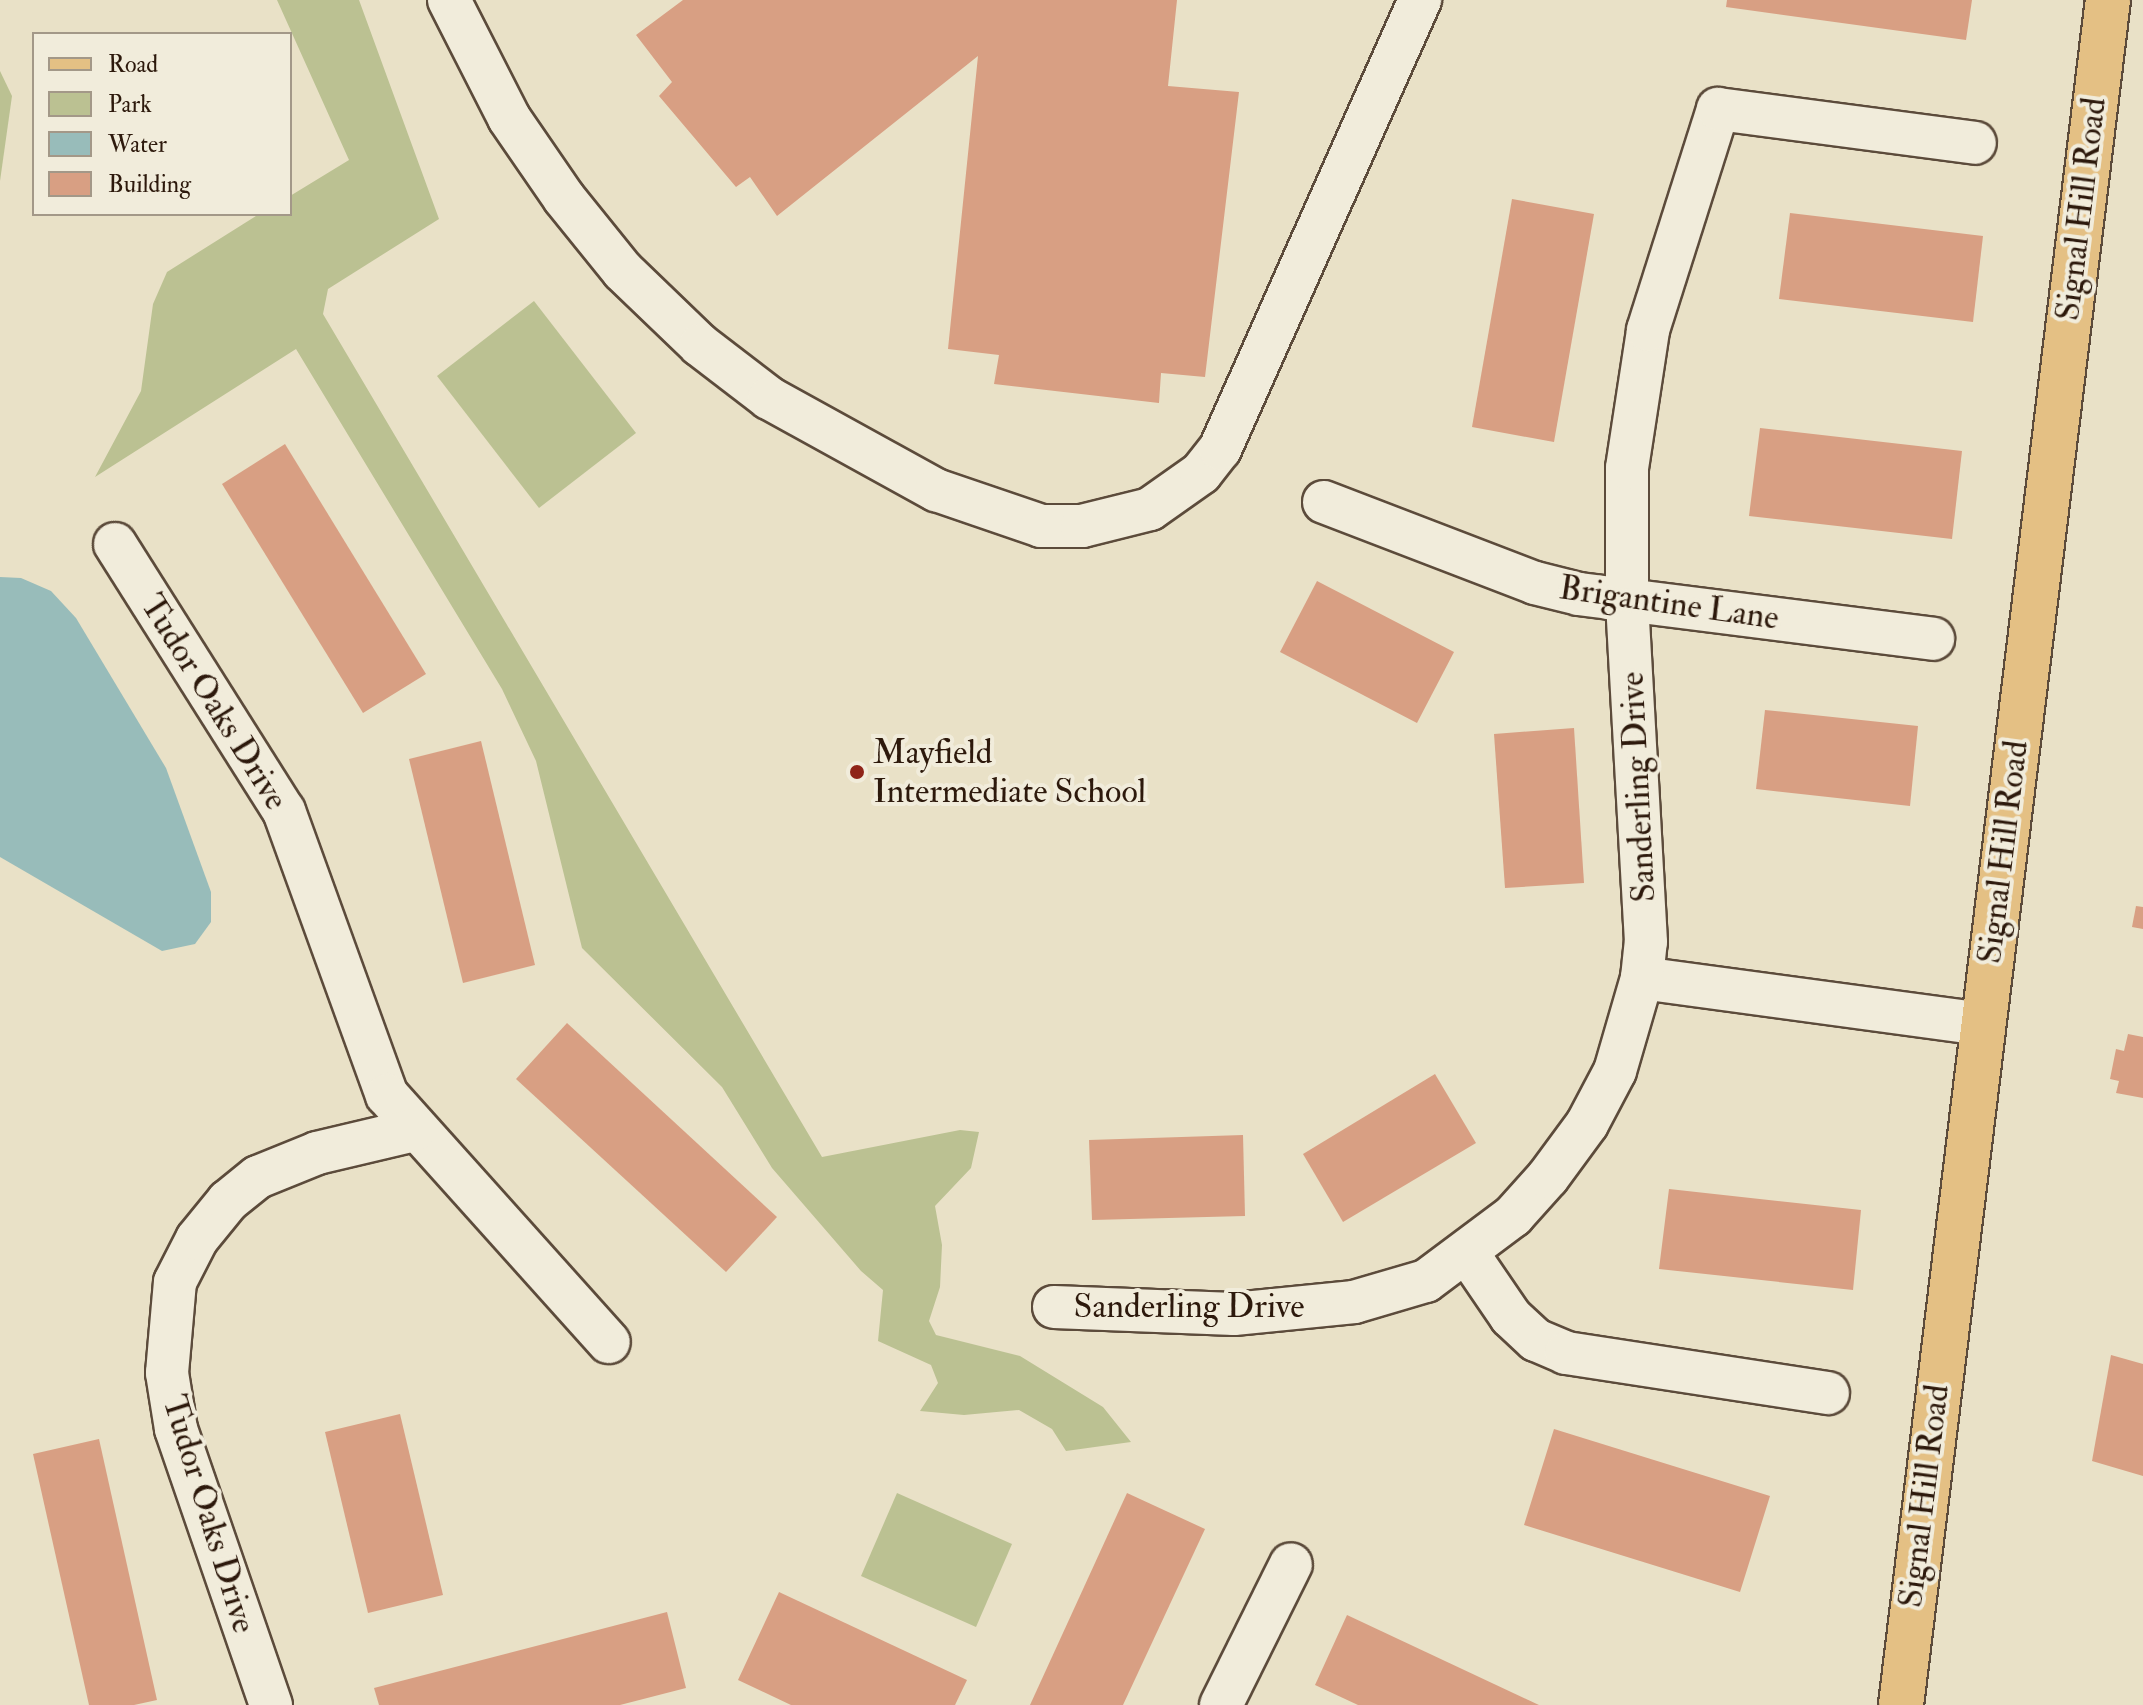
<!DOCTYPE html>
<html>
<head>
<meta charset="utf-8">
<style>
  body { margin:0 }
  #map { position:relative; width:2143px; height:1705px; overflow:hidden; background:#e9e1c7; font-family:"IM FELL Double Pica",serif }
  div>[style] { position:absolute }
  .green>* { inset:0; background:#bbc192 }
  .water>* { inset:0; background:#98bcba }
  .building>* { inset:0; background:#d89f83 }
  .roads { filter:drop-shadow(2px 0 #5c4b3b) drop-shadow(-2px 0 #5c4b3b) drop-shadow(0 2px #5c4b3b) drop-shadow(0 -2px #5c4b3b) }
  .minor>* { height:42px; margin:-21px; padding:0 21px; transform-origin:21px; border-radius:21px; background:#f1ecdb }
  .major>* { height:44px; margin:-22px; padding:0 22px; transform-origin:22px; border-radius:22px; background:#e4c084 }
  .dots>* { width:22px; height:22px; translate:-50% -50%; box-sizing:border-box; border:4px solid #f1ecdb; border-radius:50% }
  span { translate:-50% -50%; white-space:nowrap; text-align:center; line-height:1.15; -webkit-text-stroke:8px #f1ecdb; paint-order:stroke }
  .street-label { font-size:34px; color:#2d190c }
  .poi-label { font-size:34px; color:#2d190c }
  .left { translate:0 -50%; text-align:left }
  .legend { position:absolute; left:32px; top:32px; width:260px; height:184px; box-sizing:border-box; background:#f1ecdb; border:2px solid #a39888; margin:0; padding:10px 14px; list-style:none; font-size:24px; color:#2d190c }
  .legend li { display:flex; align-items:center; gap:16px; height:40px }
  .legend b { width:40px; border:2px solid #a39888 }
</style>
</head>
<body>
<div id="map">
  <div class="green">
    <div style="clip-path:polygon(277px 0,359px 0,439px 219px,328px 289px,323px 314px,822px 1157px,960px 1130px,979px 1132px,971px 1168px,935px 1206px,942px 1245px,940px 1287px,929px 1321px,936px 1335px,1020px 1356px,1103px 1407px,1131px 1442px,1066px 1451px,1052px 1429px,1019px 1410px,964px 1415px,920px 1411px,938px 1383px,931px 1365px,878px 1341px,883px 1290px,861px 1271px,772px 1168px,722px 1087px,582px 948px,536px 761px,502px 689px,296px 349px,95px 477px,141px 391px,153px 304px,167px 272px,259px 214px,290px 214px,290px 196px,349px 160px)"></div>
    <div style="clip-path:polygon(0 71px,12px 96px,0 181px)"></div>
    <div style="clip-path:polygon(534px 301px,636px 433px,539px 508px,437px 376px)"></div>
    <div style="clip-path:polygon(897px 1493px,1012px 1544px,976px 1627px,861px 1576px)"></div>
  </div>
  <div class="water">
    <div style="clip-path:polygon(0 577px,21px 578px,51px 591px,76px 618px,166px 768px,211px 892px,211px 922px,195px 944px,162px 951px,0 857px)"></div>
  </div>
  <div class="building">
    <div style="clip-path:polygon(683px 0,1177px 0,1168px 86px,1239px 92px,1205px 377px,1161px 373px,1159px 403px,994px 384px,999px 355px,948px 349px,978px 56px,777px 216px,750px 177px,736px 187px,659px 96px,672px 82px,636px 35px)"></div>
    <div style="clip-path:polygon(1727px 0,1972px 0,1966px 40px,1726px 7px)"></div>
    <div style="clip-path:polygon(1512px 199px,1594px 214px,1554px 442px,1472px 427px)"></div>
    <div style="clip-path:polygon(1790px 213px,1983px 236px,1973px 322px,1779px 299px)"></div>
    <div style="clip-path:polygon(1760px 428px,1962px 451px,1952px 539px,1749px 516px)"></div>
    <div style="clip-path:polygon(285px 444px,426px 674px,363px 713px,222px 484px)"></div>
    <div style="clip-path:polygon(1317px 581px,1454px 652px,1417px 723px,1280px 652px)"></div>
    <div style="clip-path:polygon(1765px 710px,1918px 726px,1910px 806px,1756px 789px)"></div>
    <div style="clip-path:polygon(1574px 728px,1584px 883px,1505px 888px,1494px 734px)"></div>
    <div style="clip-path:polygon(481px 741px,535px 965px,463px 983px,409px 759px)"></div>
    <div style="clip-path:polygon(2136px 906px,2143px 907px,2143px 929px,2132px 927px)"></div>
    <div style="clip-path:polygon(567px 1023px,777px 1217px,726px 1272px,516px 1079px)"></div>
    <div style="clip-path:polygon(2128px 1034px,2143px 1037px,2143px 1098px,2116px 1093px,2119px 1081px,2110px 1079px,2116px 1049px,2124px 1051px)"></div>
    <div style="clip-path:polygon(1435px 1074px,1476px 1143px,1343px 1222px,1303px 1154px)"></div>
    <div style="clip-path:polygon(1243px 1135px,1245px 1216px,1092px 1220px,1089px 1140px)"></div>
    <div style="clip-path:polygon(1669px 1189px,1861px 1210px,1853px 1290px,1659px 1269px)"></div>
    <div style="clip-path:polygon(2111px 1355px,2143px 1364px,2143px 1476px,2092px 1461px)"></div>
    <div style="clip-path:polygon(400px 1414px,443px 1595px,368px 1613px,325px 1432px)"></div>
    <div style="clip-path:polygon(1554px 1429px,1770px 1496px,1740px 1592px,1524px 1525px)"></div>
    <div style="clip-path:polygon(99px 1439px,157px 1700px,134px 1705px,89px 1705px,33px 1454px)"></div>
    <div style="clip-path:polygon(1127px 1493px,1205px 1529px,1123px 1705px,1030px 1705px)"></div>
    <div style="clip-path:polygon(779px 1592px,967px 1680px,955px 1705px,791px 1705px,738px 1680px)"></div>
    <div style="clip-path:polygon(667px 1612px,686px 1688px,620px 1705px,379px 1705px,374px 1688px)"></div>
    <div style="clip-path:polygon(1347px 1615px,1539px 1705px,1358px 1705px,1315px 1685px)"></div>
  </div>
  <div class="roads">
    <div class="minor">
      <div style="left:449px;top:0;width:132px;rotate:63deg"></div>
      <div style="left:509px;top:118px;width:97px;rotate:55.5deg"></div>
      <div style="left:564px;top:198px;width:94px;rotate:51.1deg"></div>
      <div style="left:623px;top:271px;width:107px;rotate:43.9deg"></div>
      <div style="left:700px;top:345px;width:87px;rotate:37.5deg"></div>
      <div style="left:769px;top:398px;width:191px;rotate:28.9deg"></div>
      <div style="left:936px;top:490px;width:111px;rotate:18.9deg"></div>
      <div style="left:1041px;top:526px;width:41px"></div>
      <div style="left:1082px;top:526px;width:70px;rotate:-14deg"></div>
      <div style="left:1150px;top:509px;width:62px;rotate:-35.2deg"></div>
      <div style="left:1201px;top:473px;width:31px;rotate:-52deg"></div>
      <div style="left:1220px;top:449px;width:492px;rotate:-66deg"></div>
      <div style="left:1324px;top:502px;width:226px;rotate:21deg"></div>
      <div style="left:1535px;top:583px;width:45px;rotate:14deg"></div>
      <div style="left:1579px;top:594px;width:357px;rotate:7.2deg"></div>
      <div style="left:115px;top:544px;width:316px;rotate:57.7deg"></div>
      <div style="left:284px;top:811px;width:302px;rotate:70.1deg"></div>
      <div style="left:387px;top:1095px;width:332px;rotate:48.1deg"></div>
      <div style="left:1642px;top:978px;width:342px;rotate:7.7deg"></div>
      <div style="left:1468px;top:1254px;width:76px;rotate:55.7deg"></div>
      <div style="left:1511px;top:1317px;width:34px;rotate:43deg"></div>
      <div style="left:1536px;top:1340px;width:33px;rotate:23deg"></div>
      <div style="left:1566px;top:1353px;width:265px;rotate:8.7deg"></div>
      <div style="left:1054px;top:1307px;width:180px;rotate:2.2deg"></div>
      <div style="left:1234px;top:1314px;width:121px;rotate:-5.7deg"></div>
      <div style="left:1354px;top:1302px;width:75px;rotate:-16.3deg"></div>
      <div style="left:1426px;top:1281px;width:109px;rotate:-36.8deg"></div>
      <div style="left:1513px;top:1216px;width:52px;rotate:-48.1deg"></div>
      <div style="left:1548px;top:1177px;width:66px;rotate:-53.7deg"></div>
      <div style="left:1587px;top:1124px;width:60px;rotate:-62.2deg"></div>
      <div style="left:1615px;top:1071px;width:97px;rotate:-73.8deg"></div>
      <div style="left:1642px;top:978px;width:36px;rotate:-84deg"></div>
      <div style="left:1646px;top:942px;width:346px;rotate:-93.2deg"></div>
      <div style="left:1627px;top:597px;width:129px;rotate:-90deg"></div>
      <div style="left:1627px;top:468px;width:140px;rotate:-81.3deg"></div>
      <div style="left:1648px;top:330px;width:232px;rotate:-72.4deg"></div>
      <div style="left:1718px;top:109px;width:259px;rotate:7.5deg"></div>
      <div style="left:271px;top:1705px;width:292px;rotate:-109deg"></div>
      <div style="left:176px;top:1429px;width:57px;rotate:-99.1deg"></div>
      <div style="left:167px;top:1373px;width:91px;rotate:-85deg"></div>
      <div style="left:175px;top:1282px;width:48px;rotate:-62.9deg"></div>
      <div style="left:197px;top:1239px;width:49px;rotate:-50.8deg"></div>
      <div style="left:228px;top:1201px;width:38px;rotate:-39deg"></div>
      <div style="left:258px;top:1177px;width:64px;rotate:-22.1deg"></div>
      <div style="left:317px;top:1153px;width:100px;rotate:-13.3deg"></div>
      <div style="left:1221px;top:1705px;width:157px;rotate:-63.6deg"></div>
    </div>
    <div class="major">
      <div style="left:1901px;top:1705px;width:1718px;rotate:-83.08deg"></div>
    </div>
  </div>
  <div class="dots">
    <div style="left:857px;top:772px;background:#8f2418"></div>
  </div>
  <div class="street-label">
    <span style="left:2081px;top:209px;rotate:-83deg">Signal Hill Road</span>
    <span style="left:1669px;top:603px;rotate:8deg">Brigantine Lane</span>
    <span style="left:214px;top:702px;rotate:58deg">Tudor Oaks Drive</span>
    <span style="left:1638px;top:787px;rotate:-93deg">Sanderling Drive</span>
    <span style="left:2003px;top:852px;rotate:-83deg">Signal Hill Road</span>
    <span style="left:1189px;top:1307px">Sanderling Drive</span>
    <span style="left:1924px;top:1496px;rotate:-83deg">Signal Hill Road</span>
    <span style="left:209px;top:1514px;rotate:73deg">Tudor Oaks Drive</span>
  </div>
  <div class="poi-label">
    <span class="left" style="left:873px;top:772px">Mayfield<br>Intermediate School</span>
  </div>
  <ul class="legend">
  <li><b style="height:10px;background:#e4c084"></b>Road</li>
  <li><b style="height:22px;background:#bbc192"></b>Park</li>
  <li><b style="height:22px;background:#98bcba"></b>Water</li>
  <li><b style="height:22px;background:#d89f83"></b>Building</li>
  </ul>
</div>
</body>
</html>
